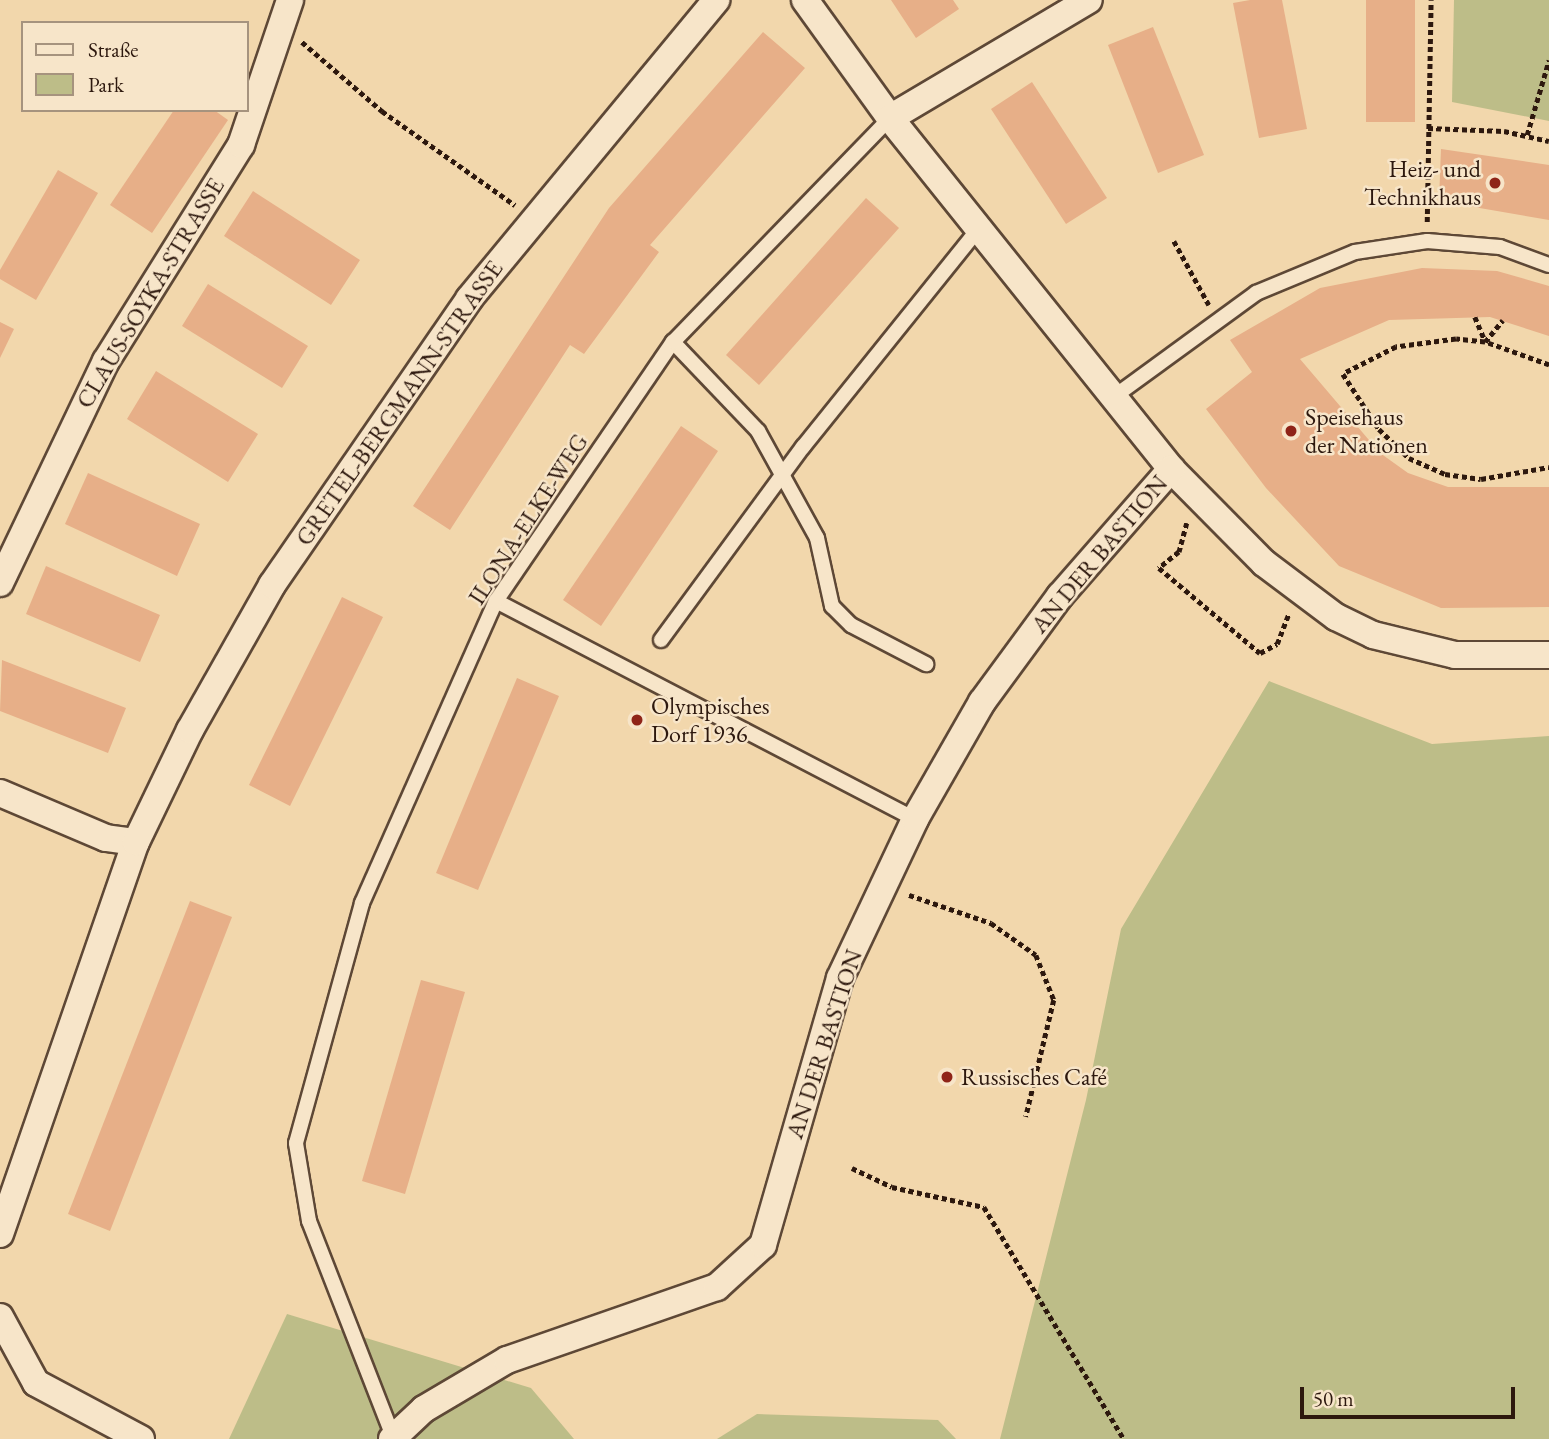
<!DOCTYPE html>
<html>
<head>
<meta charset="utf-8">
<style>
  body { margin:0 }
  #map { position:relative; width:1549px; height:1439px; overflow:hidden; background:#f2d7ac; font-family:"EB Garamond",serif }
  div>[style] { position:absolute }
  .green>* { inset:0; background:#bdbd88 }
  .building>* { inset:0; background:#e7af88 }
  .path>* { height:4.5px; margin-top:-2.25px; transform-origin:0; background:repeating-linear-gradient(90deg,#2d180e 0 5px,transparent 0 8.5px) }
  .roads { filter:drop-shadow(2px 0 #5e4836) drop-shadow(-2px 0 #5e4836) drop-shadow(0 2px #5e4836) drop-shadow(0 -2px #5e4836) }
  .lane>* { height:14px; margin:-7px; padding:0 7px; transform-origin:7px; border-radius:7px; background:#f7e5c9 }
  .street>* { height:26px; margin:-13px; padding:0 13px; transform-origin:13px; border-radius:13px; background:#f7e5c9 }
  .dots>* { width:19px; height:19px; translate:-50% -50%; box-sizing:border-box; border:4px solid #f7e5c9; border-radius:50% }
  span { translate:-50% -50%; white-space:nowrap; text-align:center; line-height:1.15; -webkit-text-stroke:5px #f7e5c9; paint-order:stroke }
  .poi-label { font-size:24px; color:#2d180e }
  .right { translate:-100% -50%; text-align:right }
  .left { translate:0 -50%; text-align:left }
  .street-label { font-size:24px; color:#2d180e }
  .legend { position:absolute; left:21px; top:21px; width:228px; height:91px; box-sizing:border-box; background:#f7e5c9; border:2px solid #a6937e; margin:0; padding:9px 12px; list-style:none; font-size:21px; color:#2d180e }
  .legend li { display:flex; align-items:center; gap:14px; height:35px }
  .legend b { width:35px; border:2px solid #a6937e }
  .scale { position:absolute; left:1300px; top:1387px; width:215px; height:32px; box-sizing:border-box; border:4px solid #2d180e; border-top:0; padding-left:9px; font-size:21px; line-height:24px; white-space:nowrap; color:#2d180e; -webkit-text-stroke:5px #f7e5c9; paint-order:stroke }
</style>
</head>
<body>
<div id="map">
  <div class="green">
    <div style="clip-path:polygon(1454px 0,1549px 0,1549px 121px,1452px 102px)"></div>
    <div style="clip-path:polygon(1269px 681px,1432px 744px,1549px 736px,1549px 1439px,1000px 1439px,1086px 1100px,1121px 929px)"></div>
    <div style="clip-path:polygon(287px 1314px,531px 1388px,574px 1439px,229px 1439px)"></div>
    <div style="clip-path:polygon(757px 1414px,938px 1420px,956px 1439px,717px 1439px)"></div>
  </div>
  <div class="building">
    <div style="clip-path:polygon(891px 0,953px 0,959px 9px,916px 38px)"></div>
    <div style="clip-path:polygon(1250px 0,1282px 0,1307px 129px,1259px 138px,1233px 3px)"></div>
    <div style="clip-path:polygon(1366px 0,1415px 0,1415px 122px,1366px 122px)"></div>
    <div style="clip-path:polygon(1153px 27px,1204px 155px,1158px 173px,1108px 45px)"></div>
    <div style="clip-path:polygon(763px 32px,805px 68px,650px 245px,659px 252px,584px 354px,570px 345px,450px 530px,413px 506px,609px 208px)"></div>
    <div style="clip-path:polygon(1032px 82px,1107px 198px,1066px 224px,991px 109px)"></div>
    <div style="clip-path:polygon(174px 110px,214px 110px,228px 120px,152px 233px,110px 205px)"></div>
    <div style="clip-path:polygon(1441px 149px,1549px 165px,1549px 220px,1439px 201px)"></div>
    <div style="clip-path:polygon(58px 170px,98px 193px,36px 300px,0 279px,0 270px)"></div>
    <div style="clip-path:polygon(253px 191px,360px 260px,331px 305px,224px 236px)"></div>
    <div style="clip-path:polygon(866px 198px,899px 228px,759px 385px,726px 355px)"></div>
    <div style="clip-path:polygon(1422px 268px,1497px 271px,1549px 286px,1549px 336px,1490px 317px,1389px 320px,1300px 359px,1380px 453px,1408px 473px,1448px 487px,1549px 487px,1549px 607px,1441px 608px,1339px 566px,1266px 488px,1206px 409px,1252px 372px,1230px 340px,1320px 288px)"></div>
    <div style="clip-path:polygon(208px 284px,308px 346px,282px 388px,182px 326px)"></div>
    <div style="clip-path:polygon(0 322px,14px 329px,0 358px)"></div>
    <div style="clip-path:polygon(156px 371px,258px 434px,228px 482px,127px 419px)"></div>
    <div style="clip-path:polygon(681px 426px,718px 451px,601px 626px,563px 600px)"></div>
    <div style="clip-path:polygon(88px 473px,200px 524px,177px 576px,65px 524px)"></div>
    <div style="clip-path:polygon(46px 566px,160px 615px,140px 662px,26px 614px)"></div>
    <div style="clip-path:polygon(342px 597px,383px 617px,290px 806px,249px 785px)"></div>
    <div style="clip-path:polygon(2px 660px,126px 708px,108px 753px,0 711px)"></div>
    <div style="clip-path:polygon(517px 678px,559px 696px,478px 890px,436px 873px)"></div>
    <div style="clip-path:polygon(190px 901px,232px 917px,110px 1231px,68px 1214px)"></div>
    <div style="clip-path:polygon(421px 980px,465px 992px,405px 1194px,362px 1181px)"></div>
  </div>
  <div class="path">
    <div style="left:302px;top:42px;width:106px;rotate:40.8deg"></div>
    <div style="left:382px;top:111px;width:163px;rotate:35.3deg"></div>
    <div style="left:1428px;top:128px;width:76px;rotate:2.3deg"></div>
    <div style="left:1504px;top:131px;width:46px;rotate:12.5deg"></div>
    <div style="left:1527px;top:135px;width:78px;rotate:-73.7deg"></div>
    <div style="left:1427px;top:222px;width:222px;rotate:-89deg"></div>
    <div style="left:1174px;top:241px;width:73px;rotate:61.3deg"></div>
    <div style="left:1475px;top:317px;width:26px;rotate:67deg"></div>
    <div style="left:1485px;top:342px;width:28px;rotate:-51deg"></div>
    <div style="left:1549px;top:365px;width:68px;rotate:-160.2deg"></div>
    <div style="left:1485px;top:342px;width:29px;rotate:-174deg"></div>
    <div style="left:1456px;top:339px;width:61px;rotate:172.4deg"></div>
    <div style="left:1396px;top:347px;width:59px;rotate:153deg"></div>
    <div style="left:1343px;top:374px;width:66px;rotate:56.8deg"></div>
    <div style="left:1379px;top:429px;width:42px;rotate:44deg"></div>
    <div style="left:1409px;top:458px;width:39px;rotate:24deg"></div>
    <div style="left:1445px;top:474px;width:36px;rotate:8deg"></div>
    <div style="left:1481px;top:479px;width:69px;rotate:-10deg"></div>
    <div style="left:1187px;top:523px;width:30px;rotate:105deg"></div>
    <div style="left:1179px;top:552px;width:26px;rotate:141deg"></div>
    <div style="left:1159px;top:568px;width:132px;rotate:40.1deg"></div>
    <div style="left:1260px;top:653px;width:19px;rotate:-28deg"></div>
    <div style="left:1277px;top:644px;width:33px;rotate:-69deg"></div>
    <div style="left:909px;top:895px;width:87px;rotate:18.9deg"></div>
    <div style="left:991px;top:923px;width:55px;rotate:35.4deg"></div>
    <div style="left:1036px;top:955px;width:48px;rotate:68.2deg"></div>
    <div style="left:1054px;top:1000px;width:120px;rotate:103.5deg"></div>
    <div style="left:852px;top:1168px;width:44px;rotate:25.4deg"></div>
    <div style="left:892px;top:1187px;width:94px;rotate:12.3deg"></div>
    <div style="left:984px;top:1207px;width:271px;rotate:58.9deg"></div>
  </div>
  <div class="roads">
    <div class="lane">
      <div style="left:673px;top:342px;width:123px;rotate:46.3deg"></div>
      <div style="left:758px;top:431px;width:122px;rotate:61.1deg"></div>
      <div style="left:817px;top:538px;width:70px;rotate:77.6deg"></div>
      <div style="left:832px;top:606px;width:27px;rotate:45deg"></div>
      <div style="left:851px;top:625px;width:85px;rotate:27.5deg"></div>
      <div style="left:1115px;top:396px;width:175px;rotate:-36.1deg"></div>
      <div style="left:1256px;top:293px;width:107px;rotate:-22.5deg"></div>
      <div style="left:1355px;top:252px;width:73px;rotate:-8.7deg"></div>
      <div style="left:1427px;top:241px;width:73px;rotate:4.7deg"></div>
      <div style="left:1500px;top:247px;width:52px;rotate:20.2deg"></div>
      <div style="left:496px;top:601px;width:472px;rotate:27.5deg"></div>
      <div style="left:661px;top:640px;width:240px;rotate:-53.7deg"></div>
      <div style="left:803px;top:447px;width:281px;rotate:-51.2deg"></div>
      <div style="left:394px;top:1439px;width:234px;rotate:-111.3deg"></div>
      <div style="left:309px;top:1221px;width:79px;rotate:-99.5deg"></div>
      <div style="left:296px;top:1143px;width:249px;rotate:-74.6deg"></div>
      <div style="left:362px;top:903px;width:330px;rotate:-66.1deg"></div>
      <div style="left:496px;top:601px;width:314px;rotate:-55.7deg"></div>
      <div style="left:673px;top:342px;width:312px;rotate:-45.9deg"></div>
    </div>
    <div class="street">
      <div style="left:805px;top:0;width:145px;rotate:54.2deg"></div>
      <div style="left:890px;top:118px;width:450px;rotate:51.3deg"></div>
      <div style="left:1171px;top:469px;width:132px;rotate:45.3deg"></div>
      <div style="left:1264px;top:563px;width:90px;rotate:36.9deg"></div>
      <div style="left:1336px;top:617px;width:41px;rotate:25.9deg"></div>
      <div style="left:1373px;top:635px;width:84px;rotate:13.7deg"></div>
      <div style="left:1455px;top:655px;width:94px"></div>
      <div style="left:890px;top:118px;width:231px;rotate:-30.7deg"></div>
      <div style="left:0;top:583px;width:246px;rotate:-64.5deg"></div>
      <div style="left:106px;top:361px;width:255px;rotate:-58deg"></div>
      <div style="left:241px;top:145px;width:153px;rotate:-71.3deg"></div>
      <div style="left:0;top:793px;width:115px;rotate:23deg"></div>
      <div style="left:106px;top:838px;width:30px;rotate:8deg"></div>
      <div style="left:0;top:1234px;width:415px;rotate:-70.9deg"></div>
      <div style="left:136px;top:842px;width:124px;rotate:-64.3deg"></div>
      <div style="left:190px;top:730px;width:167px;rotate:-60.5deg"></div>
      <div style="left:272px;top:585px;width:347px;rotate:-55.4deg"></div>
      <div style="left:469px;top:299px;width:388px;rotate:-50.4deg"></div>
      <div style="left:0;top:1317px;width:75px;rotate:61.4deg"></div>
      <div style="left:36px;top:1383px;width:119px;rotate:28.1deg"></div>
      <div style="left:392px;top:1439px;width:44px;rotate:-43.2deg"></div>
      <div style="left:424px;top:1409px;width:96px;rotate:-30.6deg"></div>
      <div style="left:507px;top:1360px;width:222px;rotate:-19.2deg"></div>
      <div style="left:717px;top:1287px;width:62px;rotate:-42.4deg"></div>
      <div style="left:763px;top:1245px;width:278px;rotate:-73.9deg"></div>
      <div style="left:840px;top:978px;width:176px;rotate:-64.7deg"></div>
      <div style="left:915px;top:819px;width:135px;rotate:-60.2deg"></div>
      <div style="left:982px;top:702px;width:132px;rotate:-53.7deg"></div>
      <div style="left:1060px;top:596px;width:169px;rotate:-48.8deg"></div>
    </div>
  </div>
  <div class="dots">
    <div style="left:1495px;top:183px;background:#8f2418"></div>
    <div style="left:1291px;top:431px;background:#8f2418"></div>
    <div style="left:637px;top:720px;background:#8f2418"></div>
    <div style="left:947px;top:1077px;background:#8f2418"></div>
  </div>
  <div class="poi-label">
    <span class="right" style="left:1481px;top:183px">Heiz- und<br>Technikhaus</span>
    <span class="left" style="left:1305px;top:431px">Speisehaus<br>der Nationen</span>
    <span class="left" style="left:651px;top:720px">Olympisches<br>Dorf 1936</span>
    <span class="left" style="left:961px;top:1077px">Russisches Café</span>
  </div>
  <div class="street-label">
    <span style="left:150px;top:293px;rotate:-59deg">CLAUS-SOYKA-STRASSE</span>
    <span style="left:399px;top:403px;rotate:-55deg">GRETEL-BERGMANN-STRASSE</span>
    <span style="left:528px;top:519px;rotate:-57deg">ILONA-ELKE-WEG</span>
    <span style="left:1099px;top:554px;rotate:-50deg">AN DER BASTION</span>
    <span style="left:824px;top:1044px;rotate:-72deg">AN DER BASTION</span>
  </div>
  <ul class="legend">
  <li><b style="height:9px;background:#f7e5c9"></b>Straße</li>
  <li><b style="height:19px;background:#bdbd88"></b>Park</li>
  </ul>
  <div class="scale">50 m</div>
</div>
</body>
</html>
